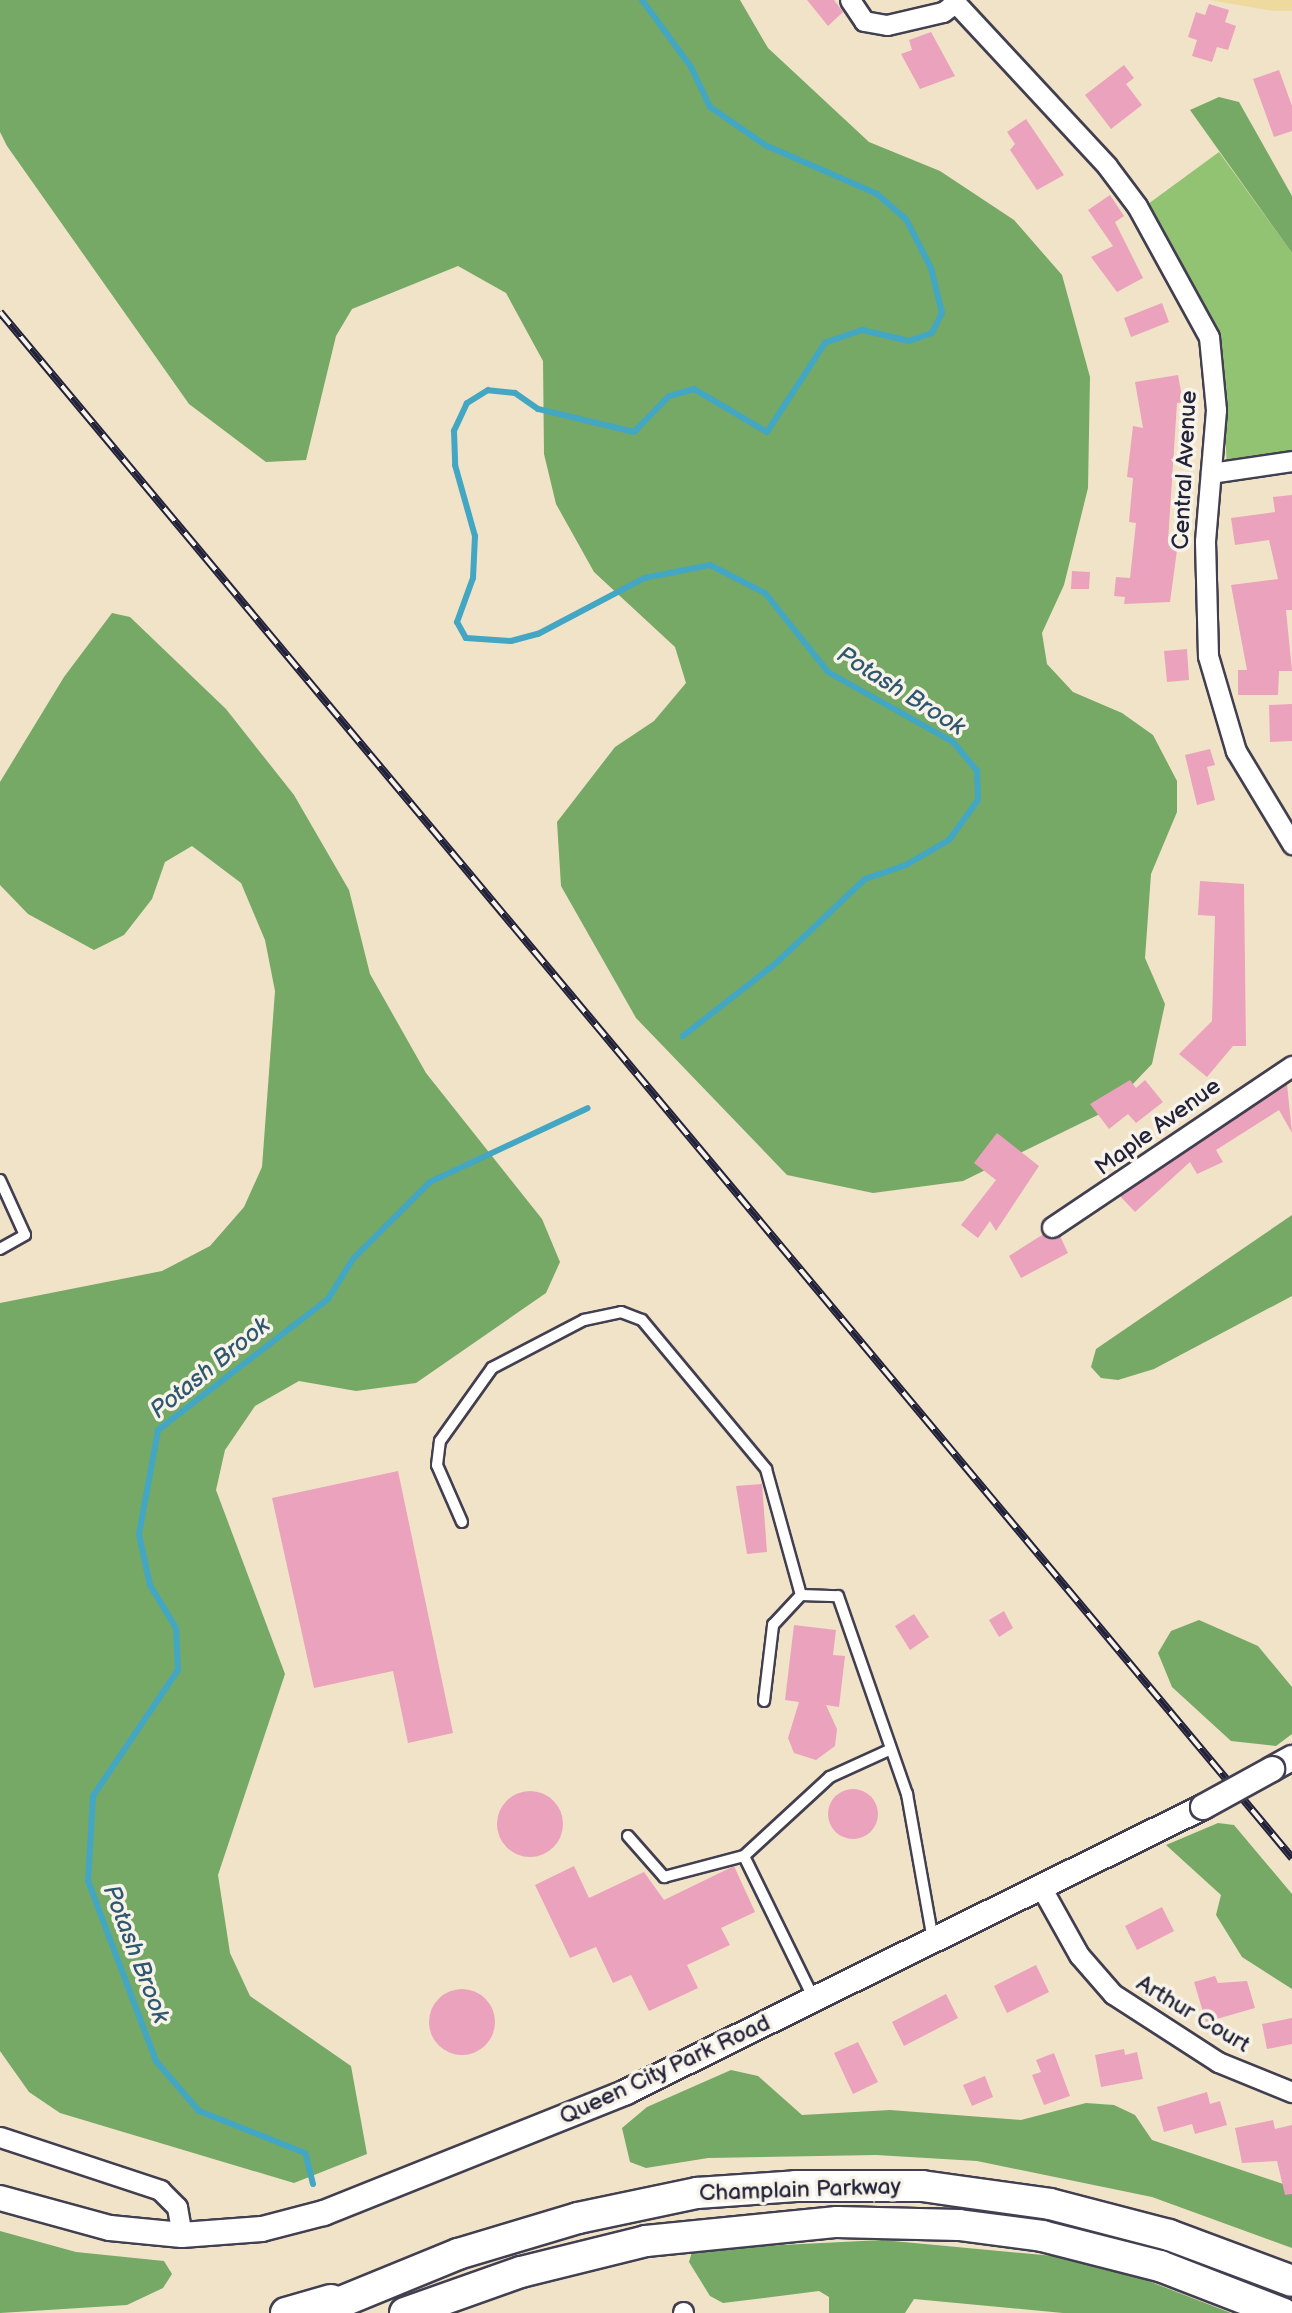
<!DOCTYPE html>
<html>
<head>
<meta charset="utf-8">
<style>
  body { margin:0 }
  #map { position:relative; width:1292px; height:2313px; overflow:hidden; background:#f1e3c8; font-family:"Balsamiq Sans",sans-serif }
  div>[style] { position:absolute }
  .green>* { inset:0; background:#92c373 }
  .forest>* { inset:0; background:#75a965 }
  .sand>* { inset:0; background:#eeda9e }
  .stream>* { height:6px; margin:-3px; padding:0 3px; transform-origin:3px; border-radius:3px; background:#43a7c3 }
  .building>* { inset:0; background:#eba2bd }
  .round { border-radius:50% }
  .roads { filter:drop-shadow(2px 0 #413f50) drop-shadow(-2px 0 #413f50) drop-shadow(0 2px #413f50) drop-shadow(0 -2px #413f50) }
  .service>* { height:10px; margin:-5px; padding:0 5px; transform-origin:5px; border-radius:5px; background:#fff }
  .minor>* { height:19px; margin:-9.5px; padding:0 9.5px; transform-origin:9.5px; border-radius:9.5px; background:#fff }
  .tertiary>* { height:24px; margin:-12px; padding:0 12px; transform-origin:12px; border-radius:12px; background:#fff }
  .primary>* { height:30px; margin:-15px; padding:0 15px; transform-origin:15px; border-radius:15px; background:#fff }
  .rail>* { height:8px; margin-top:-4px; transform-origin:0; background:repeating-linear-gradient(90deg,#f7f3e8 0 16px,#22223b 0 32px); box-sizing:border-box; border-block:2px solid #22223b }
  .bridges { filter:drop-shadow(2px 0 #413f50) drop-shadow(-2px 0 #413f50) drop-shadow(0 2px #413f50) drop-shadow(0 -2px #413f50) }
  .tertiary-bridge>* { height:24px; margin:-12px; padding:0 12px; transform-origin:12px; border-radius:12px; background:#fff }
  span { translate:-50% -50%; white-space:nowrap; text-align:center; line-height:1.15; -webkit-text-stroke:7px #f7f3e8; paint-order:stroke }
  .street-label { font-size:23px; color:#22223b }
  .water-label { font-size:24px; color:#2f5771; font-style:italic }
</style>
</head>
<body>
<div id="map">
  <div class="green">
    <div style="clip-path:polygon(1219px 152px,1292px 253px,1292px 455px,1227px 467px,1221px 365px,1210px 321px,1148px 204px)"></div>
  </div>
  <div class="forest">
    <div style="clip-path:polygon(0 0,740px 0,768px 48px,869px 142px,940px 171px,1014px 220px,1062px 275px,1090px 377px,1088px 488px,1064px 585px,1042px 633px,1047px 664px,1073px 692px,1122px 713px,1153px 735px,1177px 781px,1177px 812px,1151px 874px,1145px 958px,1165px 1004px,1152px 1064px,1108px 1110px,963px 1181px,873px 1193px,787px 1175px,636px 1018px,561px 886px,557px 822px,615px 747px,654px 721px,686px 683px,675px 647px,594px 572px,556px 504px,544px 454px,543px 361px,506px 293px,458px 266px,352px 309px,336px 336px,306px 460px,266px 462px,189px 404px,7px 146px,0 132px)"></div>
    <div style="clip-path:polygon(1219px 97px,1239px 102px,1292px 196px,1292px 253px,1190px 110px)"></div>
    <div style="clip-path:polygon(112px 613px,130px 617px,226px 709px,294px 795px,349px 890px,370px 974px,426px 1073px,542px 1219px,560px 1262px,546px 1293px,416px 1383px,356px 1391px,299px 1381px,255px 1406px,225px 1450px,216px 1490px,285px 1674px,218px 1875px,230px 1953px,250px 1996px,351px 2066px,367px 2154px,294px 2183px,60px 2113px,29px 2092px,0 2051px,0 1303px,162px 1271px,210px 1246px,244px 1207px,262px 1167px,275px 991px,265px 940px,241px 883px,192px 846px,165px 862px,152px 899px,124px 935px,94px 950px,28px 914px,0 885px,0 782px,64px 677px)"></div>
    <div style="clip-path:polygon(1292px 1215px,1292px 1296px,1154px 1369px,1118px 1380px,1101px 1378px,1091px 1367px,1096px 1349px)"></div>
    <div style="clip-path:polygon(1199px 1620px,1258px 1646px,1292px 1687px,1292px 1734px,1276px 1746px,1231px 1741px,1172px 1687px,1158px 1653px,1171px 1631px)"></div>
    <div style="clip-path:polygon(1218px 1823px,1234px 1825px,1292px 1894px,1292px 1989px,1242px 1957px,1216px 1915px,1221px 1895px,1166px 1845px)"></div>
    <div style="clip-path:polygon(731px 2070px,758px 2076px,802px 2115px,890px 2110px,1021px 2120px,1086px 2103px,1114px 2105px,1135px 2115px,1152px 2140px,1292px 2187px,1292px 2248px,1152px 2197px,977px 2161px,876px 2155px,708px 2158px,646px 2168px,630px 2162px,622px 2128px,647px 2107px)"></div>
    <div style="clip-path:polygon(0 2231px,76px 2252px,164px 2261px,172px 2274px,163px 2288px,127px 2305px,0 2313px)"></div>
    <div style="clip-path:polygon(882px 2240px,1054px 2256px,1133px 2275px,1231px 2313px,1063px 2313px,914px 2299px,905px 2313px,829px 2313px,829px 2297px,819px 2291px,723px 2303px,710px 2296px,689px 2262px,692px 2252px,704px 2249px)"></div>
  </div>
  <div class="sand">
    <div style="clip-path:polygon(1209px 0,1292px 0,1292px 11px,1274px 11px)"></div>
  </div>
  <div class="stream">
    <div style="left:642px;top:0;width:83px;rotate:53.8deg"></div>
    <div style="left:691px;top:67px;width:44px;rotate:64.6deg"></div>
    <div style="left:710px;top:107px;width:67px;rotate:34.6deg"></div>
    <div style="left:765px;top:145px;width:122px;rotate:23.6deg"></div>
    <div style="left:877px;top:194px;width:38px;rotate:41deg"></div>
    <div style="left:906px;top:219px;width:55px;rotate:63deg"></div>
    <div style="left:931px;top:268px;width:46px;rotate:76.3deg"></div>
    <div style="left:942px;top:313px;width:22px;rotate:117deg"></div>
    <div style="left:932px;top:333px;width:24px;rotate:161deg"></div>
    <div style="left:909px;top:341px;width:48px;rotate:-166.8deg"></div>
    <div style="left:862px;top:330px;width:39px;rotate:161deg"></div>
    <div style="left:825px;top:343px;width:106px;rotate:123.1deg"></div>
    <div style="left:767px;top:432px;width:85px;rotate:-149.5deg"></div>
    <div style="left:694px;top:389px;width:26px;rotate:164deg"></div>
    <div style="left:669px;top:396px;width:50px;rotate:134.2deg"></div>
    <div style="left:634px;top:432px;width:99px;rotate:-166.5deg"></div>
    <div style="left:538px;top:409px;width:28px;rotate:-145deg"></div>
    <div style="left:515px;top:393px;width:27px;rotate:-174deg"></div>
    <div style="left:488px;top:390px;width:25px;rotate:148deg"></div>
    <div style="left:467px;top:403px;width:31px;rotate:115deg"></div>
    <div style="left:454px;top:431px;width:34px;rotate:88deg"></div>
    <div style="left:455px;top:465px;width:74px;rotate:74.3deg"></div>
    <div style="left:475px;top:536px;width:42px;rotate:92.7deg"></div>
    <div style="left:473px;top:578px;width:47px;rotate:110deg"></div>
    <div style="left:457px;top:622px;width:18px;rotate:61deg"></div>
    <div style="left:466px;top:638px;width:45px;rotate:3.8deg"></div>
    <div style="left:511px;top:641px;width:28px;rotate:-15deg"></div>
    <div style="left:538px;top:634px;width:120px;rotate:-27.8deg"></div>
    <div style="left:644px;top:578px;width:67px;rotate:-11.1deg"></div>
    <div style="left:710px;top:565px;width:62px;rotate:27deg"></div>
    <div style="left:765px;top:593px;width:101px;rotate:51.4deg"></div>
    <div style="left:828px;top:672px;width:143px;rotate:29.2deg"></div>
    <div style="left:953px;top:742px;width:38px;rotate:50deg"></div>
    <div style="left:977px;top:771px;width:29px;rotate:88deg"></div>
    <div style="left:978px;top:800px;width:49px;rotate:125.9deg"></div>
    <div style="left:949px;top:840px;width:50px;rotate:149.8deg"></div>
    <div style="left:906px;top:865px;width:43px;rotate:161.1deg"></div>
    <div style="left:865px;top:879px;width:124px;rotate:136.6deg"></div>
    <div style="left:775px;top:964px;width:117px;rotate:142deg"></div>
    <div style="left:313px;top:2184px;width:32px;rotate:-104deg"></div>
    <div style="left:305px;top:2153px;width:114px;rotate:-158.4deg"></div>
    <div style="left:199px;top:2111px;width:66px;rotate:-130.7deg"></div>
    <div style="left:156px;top:2061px;width:192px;rotate:-110.7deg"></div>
    <div style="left:88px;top:1881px;width:85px;rotate:-86.6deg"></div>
    <div style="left:93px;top:1796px;width:152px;rotate:-56deg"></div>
    <div style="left:178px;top:1670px;width:42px;rotate:-92.7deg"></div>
    <div style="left:176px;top:1628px;width:50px;rotate:-121.2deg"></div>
    <div style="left:150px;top:1585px;width:52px;rotate:-102.2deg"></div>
    <div style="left:139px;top:1534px;width:106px;rotate:-79.6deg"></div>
    <div style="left:158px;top:1430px;width:215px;rotate:-37.6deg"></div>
    <div style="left:328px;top:1299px;width:47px;rotate:-58deg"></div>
    <div style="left:353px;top:1259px;width:109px;rotate:-45deg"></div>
    <div style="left:430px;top:1182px;width:174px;rotate:-25.1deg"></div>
  </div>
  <div class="building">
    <div style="clip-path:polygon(807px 0,834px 0,843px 12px,828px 26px)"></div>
    <div style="clip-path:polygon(1209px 4px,1229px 10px,1225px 22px,1236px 26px,1228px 50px,1217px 47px,1212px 62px,1192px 56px,1197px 40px,1188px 37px,1196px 12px,1205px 15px)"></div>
    <div style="clip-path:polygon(931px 32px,955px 76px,920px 89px,901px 54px,912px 50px,909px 40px)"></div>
    <div style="clip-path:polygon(1124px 65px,1134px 78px,1126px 84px,1142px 105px,1111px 129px,1085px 95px)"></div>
    <div style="clip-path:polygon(1279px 70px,1292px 106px,1292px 131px,1274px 137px,1253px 79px)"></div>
    <div style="clip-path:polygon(1026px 119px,1064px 175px,1037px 190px,1010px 150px,1015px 144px,1007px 132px)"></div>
    <div style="clip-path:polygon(1110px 195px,1124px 216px,1115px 222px,1143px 278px,1117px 292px,1091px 257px,1113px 246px,1088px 210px)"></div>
    <div style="clip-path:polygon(1162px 303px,1169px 322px,1131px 337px,1124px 318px)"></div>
    <div style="clip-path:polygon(1178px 375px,1183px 402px,1177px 403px,1168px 542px,1178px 543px,1170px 602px,1124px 604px,1125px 597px,1114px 596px,1116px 577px,1130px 578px,1136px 523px,1129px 522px,1133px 478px,1127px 477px,1133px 426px,1143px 428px,1135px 382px)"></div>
    <div style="clip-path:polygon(1292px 495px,1292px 610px,1286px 610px,1292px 671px,1279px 671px,1278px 695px,1238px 695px,1238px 670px,1247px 670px,1231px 585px,1278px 579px,1269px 540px,1235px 545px,1231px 518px,1275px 512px,1273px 497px)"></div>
    <div style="clip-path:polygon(1072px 571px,1090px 572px,1089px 589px,1071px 589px)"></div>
    <div style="clip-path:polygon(1187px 649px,1189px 680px,1167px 682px,1164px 651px)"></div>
    <div style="clip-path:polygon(1292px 704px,1292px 741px,1270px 742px,1269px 705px)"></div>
    <div style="clip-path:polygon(1210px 749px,1215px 765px,1207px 767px,1215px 800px,1197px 805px,1185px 755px)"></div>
    <div style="clip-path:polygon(1200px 881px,1244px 884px,1246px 1046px,1233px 1046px,1207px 1077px,1179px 1054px,1212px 1021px,1215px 916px,1198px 915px)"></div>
    <div style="clip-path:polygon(1130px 1080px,1136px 1088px,1145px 1080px,1163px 1102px,1136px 1123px,1128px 1114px,1109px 1129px,1090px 1104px)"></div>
    <div style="clip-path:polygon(1287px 1084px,1292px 1133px,1279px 1110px,1216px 1150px,1223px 1162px,1197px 1174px,1190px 1162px,1135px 1212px,1120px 1196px)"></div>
    <div style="clip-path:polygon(997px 1133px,1039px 1166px,996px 1231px,990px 1221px,978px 1238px,961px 1225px,996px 1180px,974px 1163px)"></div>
    <div style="clip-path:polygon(1042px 1235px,1060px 1236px,1068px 1253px,1021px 1278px,1009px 1256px)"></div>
    <div style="clip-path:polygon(398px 1471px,453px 1733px,408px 1743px,393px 1671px,314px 1688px,272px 1498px)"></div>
    <div style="clip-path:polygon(762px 1484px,767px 1552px,747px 1554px,736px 1486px)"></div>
    <div style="clip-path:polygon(1004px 1611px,1013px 1628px,999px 1637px,989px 1620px)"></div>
    <div style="clip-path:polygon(914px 1614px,929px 1637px,910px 1650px,895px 1626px)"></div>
    <div style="clip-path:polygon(794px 1625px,836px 1630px,833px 1655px,845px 1656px,839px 1707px,826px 1705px,837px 1729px,835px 1746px,816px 1760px,794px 1753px,788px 1738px,799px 1702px,785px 1700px)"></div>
    <div class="round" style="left:828px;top:1789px;width:50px;height:50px"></div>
    <div class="round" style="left:497px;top:1791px;width:66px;height:66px"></div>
    <div style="clip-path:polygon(574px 1866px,589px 1898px,644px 1872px,664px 1900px,734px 1866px,755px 1912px,721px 1928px,730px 1945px,687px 1965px,698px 1988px,649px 2011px,631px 1975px,613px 1983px,596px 1947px,570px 1958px,535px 1885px)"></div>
    <div style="clip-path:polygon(1162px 1907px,1174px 1931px,1137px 1950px,1125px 1926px)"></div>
    <div style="clip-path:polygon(1036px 1965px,1049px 1992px,1007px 2013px,994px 1986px)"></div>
    <div style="clip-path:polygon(1215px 1976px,1218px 1983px,1247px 1981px,1255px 2008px,1206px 2022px,1194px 1982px)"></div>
    <div class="round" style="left:429px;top:1989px;width:66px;height:66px"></div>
    <div style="clip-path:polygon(946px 1994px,958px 2018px,904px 2046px,892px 2022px)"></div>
    <div style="clip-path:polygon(1292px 2018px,1292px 2044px,1267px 2049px,1262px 2024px)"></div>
    <div style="clip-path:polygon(858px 2042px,878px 2082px,853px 2094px,834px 2053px)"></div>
    <div style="clip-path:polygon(1124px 2049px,1125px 2055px,1137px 2052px,1143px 2079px,1101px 2087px,1095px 2055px)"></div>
    <div style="clip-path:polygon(1054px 2053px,1070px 2096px,1044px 2105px,1032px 2075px,1041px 2072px,1036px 2060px)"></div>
    <div style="clip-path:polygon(985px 2076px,993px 2097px,972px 2106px,963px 2085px)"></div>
    <div style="clip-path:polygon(1207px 2092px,1210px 2104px,1220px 2101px,1227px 2125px,1195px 2134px,1192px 2124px,1164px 2132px,1157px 2107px)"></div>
    <div style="clip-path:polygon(1273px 2120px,1275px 2129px,1292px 2125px,1292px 2194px,1285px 2195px,1277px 2161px,1242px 2163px,1235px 2128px)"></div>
  </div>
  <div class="roads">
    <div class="service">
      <div style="left:0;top:1180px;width:60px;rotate:65.6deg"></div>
      <div style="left:25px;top:1235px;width:29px;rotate:151deg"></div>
      <div style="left:462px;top:1522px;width:62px;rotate:-113.7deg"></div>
      <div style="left:437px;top:1465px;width:24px;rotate:-83deg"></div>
      <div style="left:440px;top:1441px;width:90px;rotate:-54.5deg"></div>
      <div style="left:492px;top:1368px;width:104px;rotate:-27.6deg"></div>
      <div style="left:584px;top:1320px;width:38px;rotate:-12deg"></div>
      <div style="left:621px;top:1312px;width:22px;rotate:21deg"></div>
      <div style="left:642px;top:1320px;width:194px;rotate:50.2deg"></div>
      <div style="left:766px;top:1469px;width:131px;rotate:74.5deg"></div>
      <div style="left:801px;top:1595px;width:37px;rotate:2deg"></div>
      <div style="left:838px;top:1596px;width:210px;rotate:70.8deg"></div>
      <div style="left:907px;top:1794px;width:148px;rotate:79.9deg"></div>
      <div style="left:764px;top:1701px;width:77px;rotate:-83.2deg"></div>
      <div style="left:773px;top:1625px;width:41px;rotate:-47deg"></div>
      <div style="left:628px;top:1836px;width:55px;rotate:48.7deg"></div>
      <div style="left:664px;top:1877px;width:83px;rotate:-14.7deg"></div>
      <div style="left:814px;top:1999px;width:159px;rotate:-116.1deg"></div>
      <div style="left:744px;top:1856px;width:117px;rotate:-42.6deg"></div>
      <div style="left:830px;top:1777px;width:63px;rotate:-24.5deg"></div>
    </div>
    <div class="minor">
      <div style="left:850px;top:0;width:25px;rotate:56deg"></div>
      <div style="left:864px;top:21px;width:23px;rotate:10deg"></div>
      <div style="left:887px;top:25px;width:57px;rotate:-13.1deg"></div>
      <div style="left:943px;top:12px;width:15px;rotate:-37deg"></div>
      <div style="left:953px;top:0;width:226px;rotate:47.1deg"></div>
      <div style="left:1107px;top:166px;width:50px;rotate:53.1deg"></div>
      <div style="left:1137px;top:206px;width:149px;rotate:61.2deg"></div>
      <div style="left:1209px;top:337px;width:73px;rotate:84.5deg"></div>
      <div style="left:1216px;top:410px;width:131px;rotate:94.8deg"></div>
      <div style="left:1205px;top:541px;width:115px;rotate:88.5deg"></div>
      <div style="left:1208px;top:656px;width:99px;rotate:73.6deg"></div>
      <div style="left:1236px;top:751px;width:109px;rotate:58.9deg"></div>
      <div style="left:1211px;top:473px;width:82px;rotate:-8.4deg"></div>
      <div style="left:1052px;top:1227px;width:289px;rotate:-33.9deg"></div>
      <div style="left:1041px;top:1887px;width:78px;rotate:60.8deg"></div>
      <div style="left:1079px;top:1955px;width:52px;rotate:48.9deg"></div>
      <div style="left:1113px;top:1994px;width:125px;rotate:32.9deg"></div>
      <div style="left:1218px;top:2062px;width:80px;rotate:22.1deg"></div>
      <div style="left:0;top:2137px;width:169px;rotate:18.3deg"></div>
      <div style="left:160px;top:2190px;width:24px;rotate:45deg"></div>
      <div style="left:177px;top:2207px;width:28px;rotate:80deg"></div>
      <div style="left:683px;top:2312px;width:1px;rotate:90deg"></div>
    </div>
    <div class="tertiary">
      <div style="left:1272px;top:1769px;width:23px;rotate:-29deg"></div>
      <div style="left:0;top:2198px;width:114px;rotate:15.3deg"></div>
      <div style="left:110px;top:2228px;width:72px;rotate:5.6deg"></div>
      <div style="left:182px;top:2235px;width:80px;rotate:-4.3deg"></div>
      <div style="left:262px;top:2229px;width:64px;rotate:-14.5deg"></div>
      <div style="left:324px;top:2213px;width:325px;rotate:-21.8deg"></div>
      <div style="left:626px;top:2092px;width:644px;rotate:-26.29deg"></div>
    </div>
    <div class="primary">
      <div style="left:286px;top:2313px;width:47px;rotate:-16.1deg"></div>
      <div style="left:314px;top:2313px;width:156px;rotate:-22.3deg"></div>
      <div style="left:458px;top:2254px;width:125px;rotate:-16.7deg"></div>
      <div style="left:578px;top:2218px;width:122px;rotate:-11.9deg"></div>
      <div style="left:697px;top:2193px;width:99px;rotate:-4deg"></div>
      <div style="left:796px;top:2186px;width:126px"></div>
      <div style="left:922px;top:2186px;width:129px;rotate:8deg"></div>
      <div style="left:1050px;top:2204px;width:123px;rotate:14.6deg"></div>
      <div style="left:1169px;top:2235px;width:131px;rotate:20.5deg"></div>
      <div style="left:405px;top:2313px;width:123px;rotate:-19.5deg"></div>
      <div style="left:521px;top:2272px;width:129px;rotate:-13.9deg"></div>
      <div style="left:646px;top:2241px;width:192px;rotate:-5.7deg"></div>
      <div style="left:837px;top:2222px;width:122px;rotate:1.4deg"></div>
      <div style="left:959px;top:2225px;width:84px;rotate:7.5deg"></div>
      <div style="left:1042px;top:2236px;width:122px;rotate:14.3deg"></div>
      <div style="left:1160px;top:2266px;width:131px;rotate:21.1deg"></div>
    </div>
  </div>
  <div class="rail">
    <div style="left:0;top:312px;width:2015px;rotate:50.11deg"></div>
  </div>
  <div class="bridges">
    <div class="tertiary-bridge">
      <div style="left:1203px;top:1807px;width:79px;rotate:-28.8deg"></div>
    </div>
  </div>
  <div class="street-label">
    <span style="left:1185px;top:470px;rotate:-87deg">Central Avenue</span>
    <span style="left:1158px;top:1127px;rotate:-36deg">Maple Avenue</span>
    <span style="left:1193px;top:2014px;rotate:31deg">Arthur Court</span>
    <span style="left:665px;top:2070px;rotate:-25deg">Queen City Park Road</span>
    <span style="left:800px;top:2190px;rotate:-2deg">Champlain Parkway</span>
  </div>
  <div class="water-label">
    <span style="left:901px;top:691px;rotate:32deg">Potash Brook</span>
    <span style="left:210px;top:1368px;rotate:-39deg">Potash Brook</span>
    <span style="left:136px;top:1954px;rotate:69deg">Potash Brook</span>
  </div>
</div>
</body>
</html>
